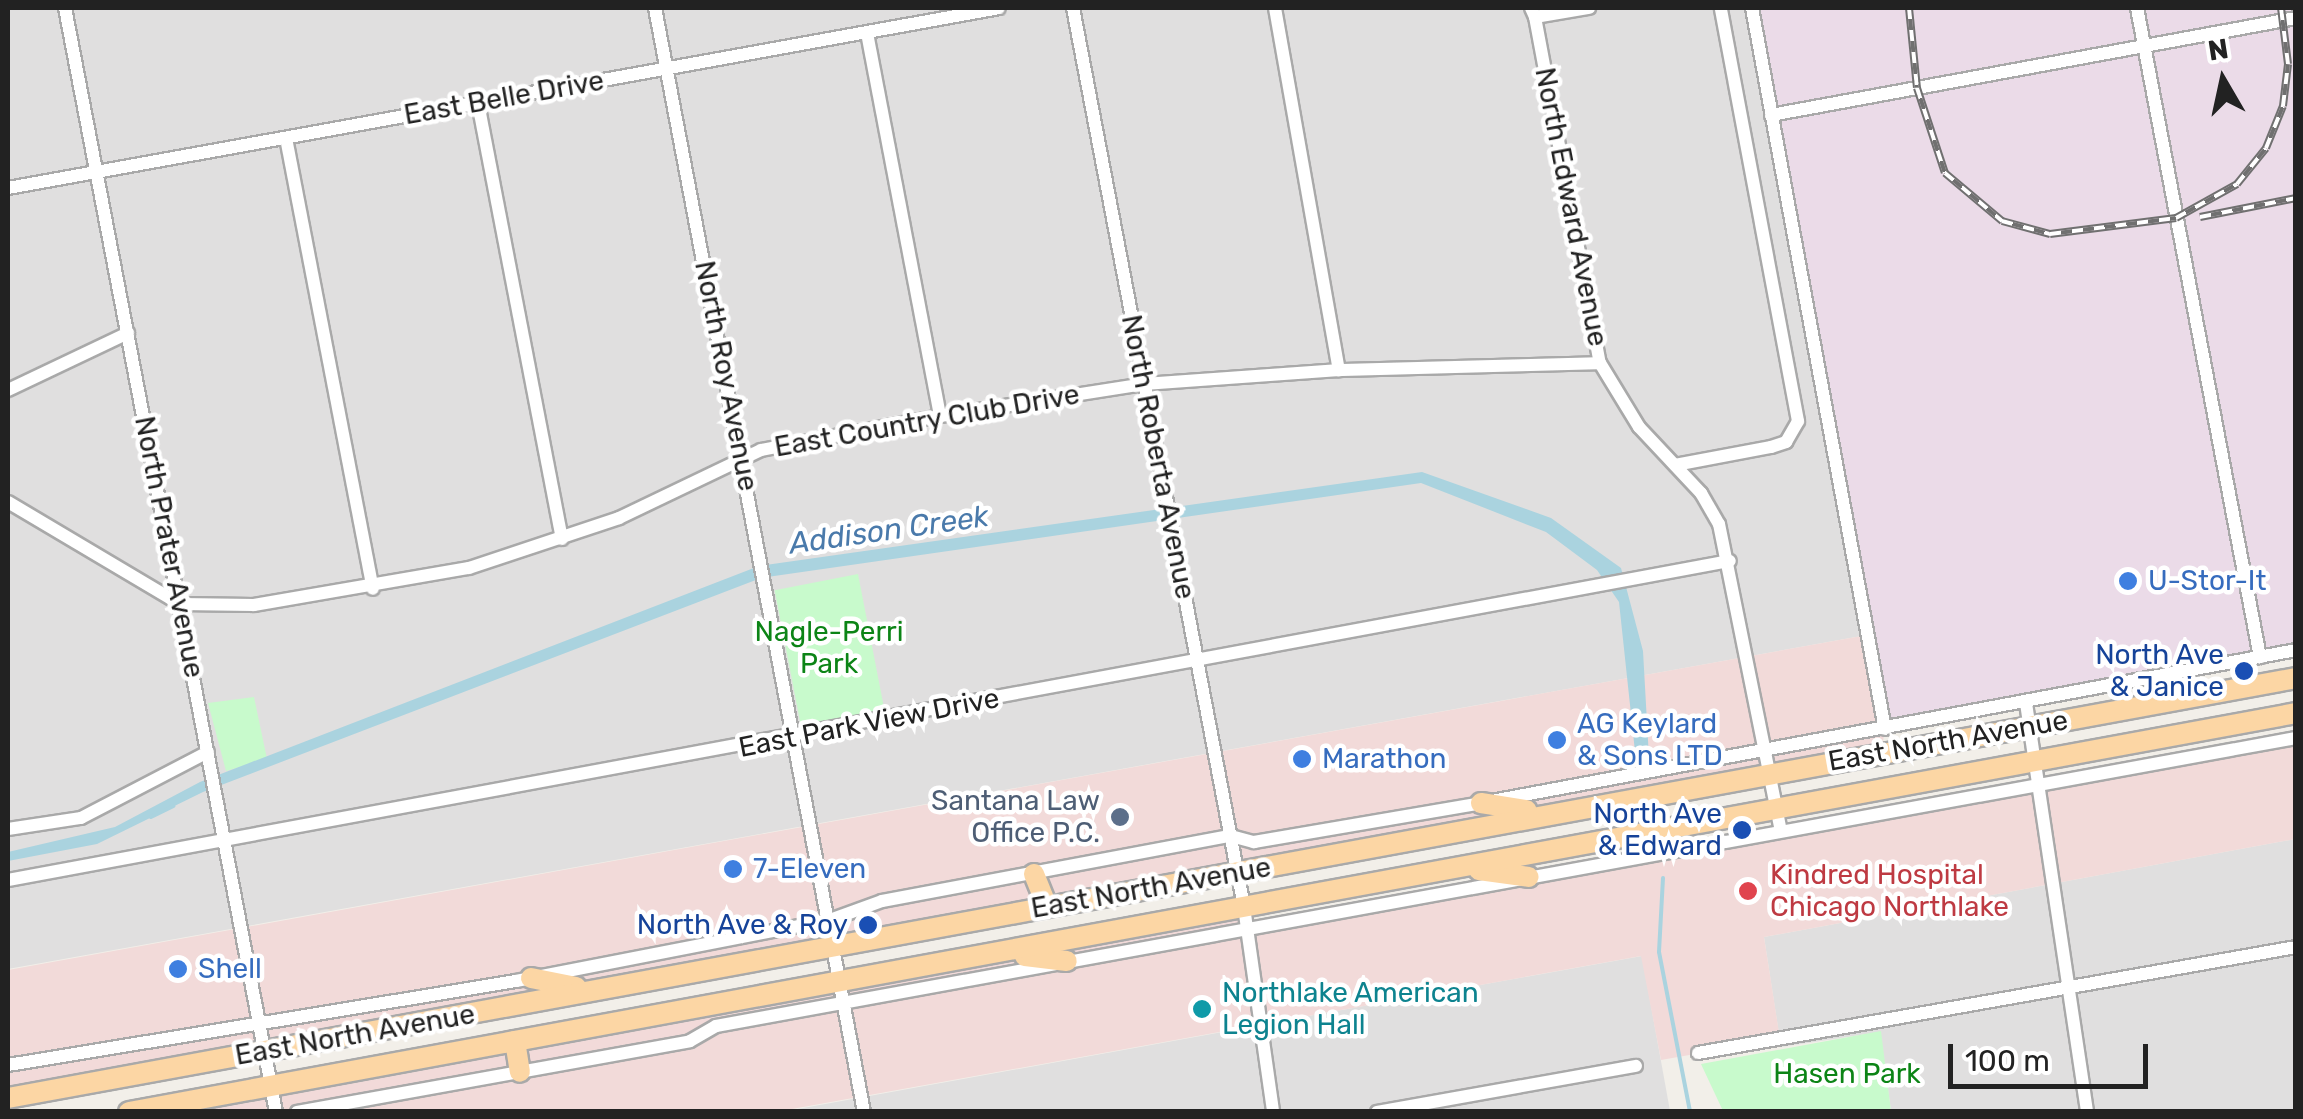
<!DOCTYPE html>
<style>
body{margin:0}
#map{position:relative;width:2303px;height:1119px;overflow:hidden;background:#f2efe9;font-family:Rubik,sans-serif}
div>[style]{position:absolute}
.residential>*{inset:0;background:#e0dfdf}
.commercial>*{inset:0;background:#f2dad9}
.industrial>*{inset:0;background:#ebdbe8}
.park>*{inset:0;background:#c8facc;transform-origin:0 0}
.water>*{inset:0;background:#aad3df}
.stream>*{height:4px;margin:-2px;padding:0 2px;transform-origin:2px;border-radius:2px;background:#aad3df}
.roads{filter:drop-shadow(2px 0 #a9a9a9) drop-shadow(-2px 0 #a9a9a9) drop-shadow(0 2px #a9a9a9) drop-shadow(0 -2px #a9a9a9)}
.street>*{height:12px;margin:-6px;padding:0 6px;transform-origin:6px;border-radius:6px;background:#fff}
.primary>*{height:20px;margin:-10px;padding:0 10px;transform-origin:10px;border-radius:10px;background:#fcd6a4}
.rail>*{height:8px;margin-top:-4px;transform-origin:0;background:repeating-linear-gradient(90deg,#fff 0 11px,#707070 0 22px);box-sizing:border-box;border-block:2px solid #707070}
.dots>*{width:28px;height:28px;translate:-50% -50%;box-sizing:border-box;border:5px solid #fff;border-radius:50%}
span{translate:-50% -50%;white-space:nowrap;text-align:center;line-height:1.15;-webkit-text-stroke:9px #fff;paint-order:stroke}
.street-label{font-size:28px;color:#222}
.shop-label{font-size:28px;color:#366cbe}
.left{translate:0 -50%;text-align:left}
.park-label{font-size:28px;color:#0c8416}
.transit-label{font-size:28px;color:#164399}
.right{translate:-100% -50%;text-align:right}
.service-label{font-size:28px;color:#4e5e75}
.health-label{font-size:28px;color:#be3a42}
.culture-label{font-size:28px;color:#0d838f}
.water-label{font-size:30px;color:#4a7aab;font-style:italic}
.frame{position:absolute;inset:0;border:10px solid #222;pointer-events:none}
.north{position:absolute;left:2173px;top:30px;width:100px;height:100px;-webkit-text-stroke:8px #fff;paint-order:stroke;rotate:351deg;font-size:28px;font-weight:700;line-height:40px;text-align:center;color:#222}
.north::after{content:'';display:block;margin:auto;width:35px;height:45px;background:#222;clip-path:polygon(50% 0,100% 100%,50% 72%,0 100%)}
.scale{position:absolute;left:1948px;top:1044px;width:200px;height:45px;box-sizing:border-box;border:5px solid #222;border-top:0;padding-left:12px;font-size:30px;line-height:35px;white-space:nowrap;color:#222;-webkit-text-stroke:8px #fff;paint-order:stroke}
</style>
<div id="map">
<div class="residential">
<i style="clip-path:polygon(8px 8px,1752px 8px,1867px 635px,8px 969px)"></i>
<i style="clip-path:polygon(2295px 839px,2295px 1111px,1891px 1111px,1880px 1032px,1781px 1047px,1764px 937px)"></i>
<i style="clip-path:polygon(1642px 956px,1670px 1111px,1276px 1111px,1264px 1024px)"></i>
<i style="clip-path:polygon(1261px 1025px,1273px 1112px,781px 1112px)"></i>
</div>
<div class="commercial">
<i style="clip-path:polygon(1867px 635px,1885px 729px,1881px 753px,8px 1098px,8px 970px)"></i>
<i style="clip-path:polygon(2295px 738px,2295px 839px,1764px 937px,1780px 1039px,1661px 1060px,1641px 956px,781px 1111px,129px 1112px,1244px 907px,1247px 928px)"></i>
</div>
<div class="industrial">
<i style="clip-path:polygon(1752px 8px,2295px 8px,2295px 650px,1885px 729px)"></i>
</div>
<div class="park">
<i style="left:858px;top:574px;width:138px;height:85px;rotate:79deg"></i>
<i style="clip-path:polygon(254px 697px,267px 759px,226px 771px,208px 703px)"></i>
<i style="clip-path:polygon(1881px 1031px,1891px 1111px,1723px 1111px,1701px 1064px)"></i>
</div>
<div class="water">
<i style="clip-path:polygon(1422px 472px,1551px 518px,1621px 568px,1643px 651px,1649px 758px,1636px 761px,1619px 602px,1597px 570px,1546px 532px,1421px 483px,761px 578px,203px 792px,97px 844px,8px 861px,8px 852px,115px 827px,200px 782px,759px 566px)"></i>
</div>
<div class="stream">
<i style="left:151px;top:817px;width:25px;rotate:-26deg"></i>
<i style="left:1663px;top:878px;width:74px;rotate:93.1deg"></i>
<i style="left:1659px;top:952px;width:163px;rotate:79deg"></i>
</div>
<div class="roads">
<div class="street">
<i style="left:65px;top:8px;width:1124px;rotate:79.18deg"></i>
<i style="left:655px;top:8px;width:1124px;rotate:79.28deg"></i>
<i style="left:1073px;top:8px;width:915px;rotate:79.23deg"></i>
<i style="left:1244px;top:907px;width:207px;rotate:81.9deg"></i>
<i style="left:1275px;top:8px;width:368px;rotate:80deg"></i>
<i style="left:1531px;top:8px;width:10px;rotate:66deg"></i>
<i style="left:1535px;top:17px;width:55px;rotate:-9.5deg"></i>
<i style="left:1752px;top:8px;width:733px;rotate:79.55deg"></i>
<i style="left:2137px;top:8px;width:661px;rotate:79.27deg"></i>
<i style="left:1535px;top:17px;width:352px;rotate:79.4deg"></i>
<i style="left:1600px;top:363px;width:75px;rotate:58.6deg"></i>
<i style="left:1639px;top:427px;width:91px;rotate:46.8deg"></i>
<i style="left:1701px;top:493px;width:36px;rotate:60deg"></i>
<i style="left:1719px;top:524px;width:313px;rotate:78.6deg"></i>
<i style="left:867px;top:33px;width:390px;rotate:79.2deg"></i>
<i style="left:478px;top:103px;width:444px;rotate:79.1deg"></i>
<i style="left:1771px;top:115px;width:534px;rotate:-10.47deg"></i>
<i style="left:286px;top:138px;width:459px;rotate:79.1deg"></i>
<i style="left:8px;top:188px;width:1007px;rotate:-10.29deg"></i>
<i style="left:8px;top:390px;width:133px;rotate:-25.4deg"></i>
<i style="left:1675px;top:465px;width:98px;rotate:-10.6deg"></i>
<i style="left:1771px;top:447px;width:16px;rotate:-18deg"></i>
<i style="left:1786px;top:442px;width:24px;rotate:-60deg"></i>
<i style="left:1798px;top:421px;width:420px;rotate:-100.6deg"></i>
<i style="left:8px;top:502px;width:200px;rotate:30.7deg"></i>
<i style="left:180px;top:604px;width:74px;rotate:0.8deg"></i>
<i style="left:254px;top:605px;width:218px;rotate:-9.8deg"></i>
<i style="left:469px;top:568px;width:158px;rotate:-18.4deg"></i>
<i style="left:619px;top:518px;width:157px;rotate:-25.6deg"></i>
<i style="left:761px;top:450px;width:182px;rotate:-10.8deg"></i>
<i style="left:940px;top:416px;width:206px;rotate:-8.9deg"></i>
<i style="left:1144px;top:384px;width:196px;rotate:-4.1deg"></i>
<i style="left:1339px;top:370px;width:261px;rotate:-1.5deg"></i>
<i style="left:2026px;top:703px;width:414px;rotate:81.5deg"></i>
<i style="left:8px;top:829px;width:74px;rotate:-8.6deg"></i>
<i style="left:81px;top:818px;width:143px;rotate:-27.5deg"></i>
<i style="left:8px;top:880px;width:1751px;rotate:-10.5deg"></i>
<i style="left:1698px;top:1053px;width:607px;rotate:-10.05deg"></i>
<i style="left:8px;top:1065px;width:515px;rotate:-9.39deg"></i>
<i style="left:516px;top:981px;width:320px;rotate:-11deg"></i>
<i style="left:830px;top:920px;width:55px;rotate:-20.1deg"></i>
<i style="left:882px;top:901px;width:355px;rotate:-10.6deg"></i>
<i style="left:1231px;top:836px;width:24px;rotate:15deg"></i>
<i style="left:1254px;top:842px;width:230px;rotate:-9.7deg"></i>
<i style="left:1481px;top:803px;width:829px;rotate:-10.63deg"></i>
<i style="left:297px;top:1112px;width:399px;rotate:-10.2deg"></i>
<i style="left:690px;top:1041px;width:30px;rotate:-30deg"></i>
<i style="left:716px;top:1026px;width:1606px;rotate:-10.33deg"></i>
<i style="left:1377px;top:1112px;width:263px;rotate:-10.1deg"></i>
</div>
<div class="primary">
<i style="left:1481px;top:803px;width:46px;rotate:8.8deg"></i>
<i style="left:1479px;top:870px;width:50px;rotate:8deg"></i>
<i style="left:1034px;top:874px;width:35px;rotate:68deg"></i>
<i style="left:1025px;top:956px;width:42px;rotate:6.8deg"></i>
<i style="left:531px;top:978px;width:46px;rotate:11.3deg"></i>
<i style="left:515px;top:1041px;width:31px;rotate:81deg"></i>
<i style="left:8px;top:1098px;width:2326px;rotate:-10.4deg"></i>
<i style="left:129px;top:1112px;width:2203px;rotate:-10.43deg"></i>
</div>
</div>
<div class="rail">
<i style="left:1909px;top:8px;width:80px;rotate:84.3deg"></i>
<i style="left:1917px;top:88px;width:89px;rotate:71.8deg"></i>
<i style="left:1945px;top:173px;width:75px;rotate:40.1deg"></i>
<i style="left:2002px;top:221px;width:50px;rotate:15.2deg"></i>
<i style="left:2050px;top:234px;width:127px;rotate:-7.2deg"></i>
<i style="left:2176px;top:218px;width:70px;rotate:-29.1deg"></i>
<i style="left:2237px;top:184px;width:46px;rotate:-51.1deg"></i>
<i style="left:2266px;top:148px;width:45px;rotate:-68deg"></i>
<i style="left:2283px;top:106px;width:42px;rotate:-83.2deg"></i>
<i style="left:2288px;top:64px;width:56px;rotate:-97.1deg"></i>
<i style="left:2200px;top:217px;width:98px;rotate:-11.2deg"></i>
</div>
<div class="dots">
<i style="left:2128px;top:581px;background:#3f7fe0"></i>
<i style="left:2244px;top:671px;background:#1a4fb4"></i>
<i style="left:1557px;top:740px;background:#3f7fe0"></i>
<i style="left:1302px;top:759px;background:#3f7fe0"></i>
<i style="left:1120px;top:817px;background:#5c6f8a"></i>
<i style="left:1742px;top:830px;background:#1a4fb4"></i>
<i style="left:733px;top:869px;background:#3f7fe0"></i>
<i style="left:1748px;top:891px;background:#e0444e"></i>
<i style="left:868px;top:925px;background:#1a4fb4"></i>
<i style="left:178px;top:969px;background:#3f7fe0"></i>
<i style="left:1202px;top:1009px;background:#0f9aa8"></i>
</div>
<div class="street-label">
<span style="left:504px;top:98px;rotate:-10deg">East Belle Drive</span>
<span style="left:1571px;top:207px;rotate:79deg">North Edward Avenue</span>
<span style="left:726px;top:376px;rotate:79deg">North Roy Avenue</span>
<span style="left:927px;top:421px;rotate:-10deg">East Country Club Drive</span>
<span style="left:1158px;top:457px;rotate:79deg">North Roberta Avenue</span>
<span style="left:169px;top:547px;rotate:79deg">North Prater Avenue</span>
<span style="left:869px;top:723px;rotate:-11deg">East Park View Drive</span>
<span style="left:1948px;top:741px;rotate:-10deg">East North Avenue</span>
<span style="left:1151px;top:888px;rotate:-10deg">East North Avenue</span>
<span style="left:355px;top:1035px;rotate:-10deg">East North Avenue</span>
</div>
<div class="shop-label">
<span class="left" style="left:2148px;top:581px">U-Stor-It</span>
<span class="left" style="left:1577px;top:740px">AG Keylard<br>&amp; Sons LTD</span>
<span class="left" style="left:1322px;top:759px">Marathon</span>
<span class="left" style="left:753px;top:869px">7-Eleven</span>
<span class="left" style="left:198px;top:969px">Shell</span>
</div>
<div class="park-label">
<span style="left:829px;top:648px">Nagle-Perri<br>Park</span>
<span style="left:1847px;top:1074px">Hasen Park</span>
</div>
<div class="transit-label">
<span class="right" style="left:2224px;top:671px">North Ave<br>&amp; Janice</span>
<span class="right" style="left:1722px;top:830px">North Ave<br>&amp; Edward</span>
<span class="right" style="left:848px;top:925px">North Ave &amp; Roy</span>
</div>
<div class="service-label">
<span class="right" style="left:1100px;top:817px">Santana Law<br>Office P.C.</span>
</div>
<div class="health-label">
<span class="left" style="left:1770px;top:891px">Kindred Hospital<br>Chicago Northlake</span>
</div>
<div class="culture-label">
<span class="left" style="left:1222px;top:1009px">Northlake American<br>Legion Hall</span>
</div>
<div class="water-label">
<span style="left:889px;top:530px;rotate:-8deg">Addison Creek</span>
</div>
<div class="frame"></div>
<div class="north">N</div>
<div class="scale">100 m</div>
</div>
